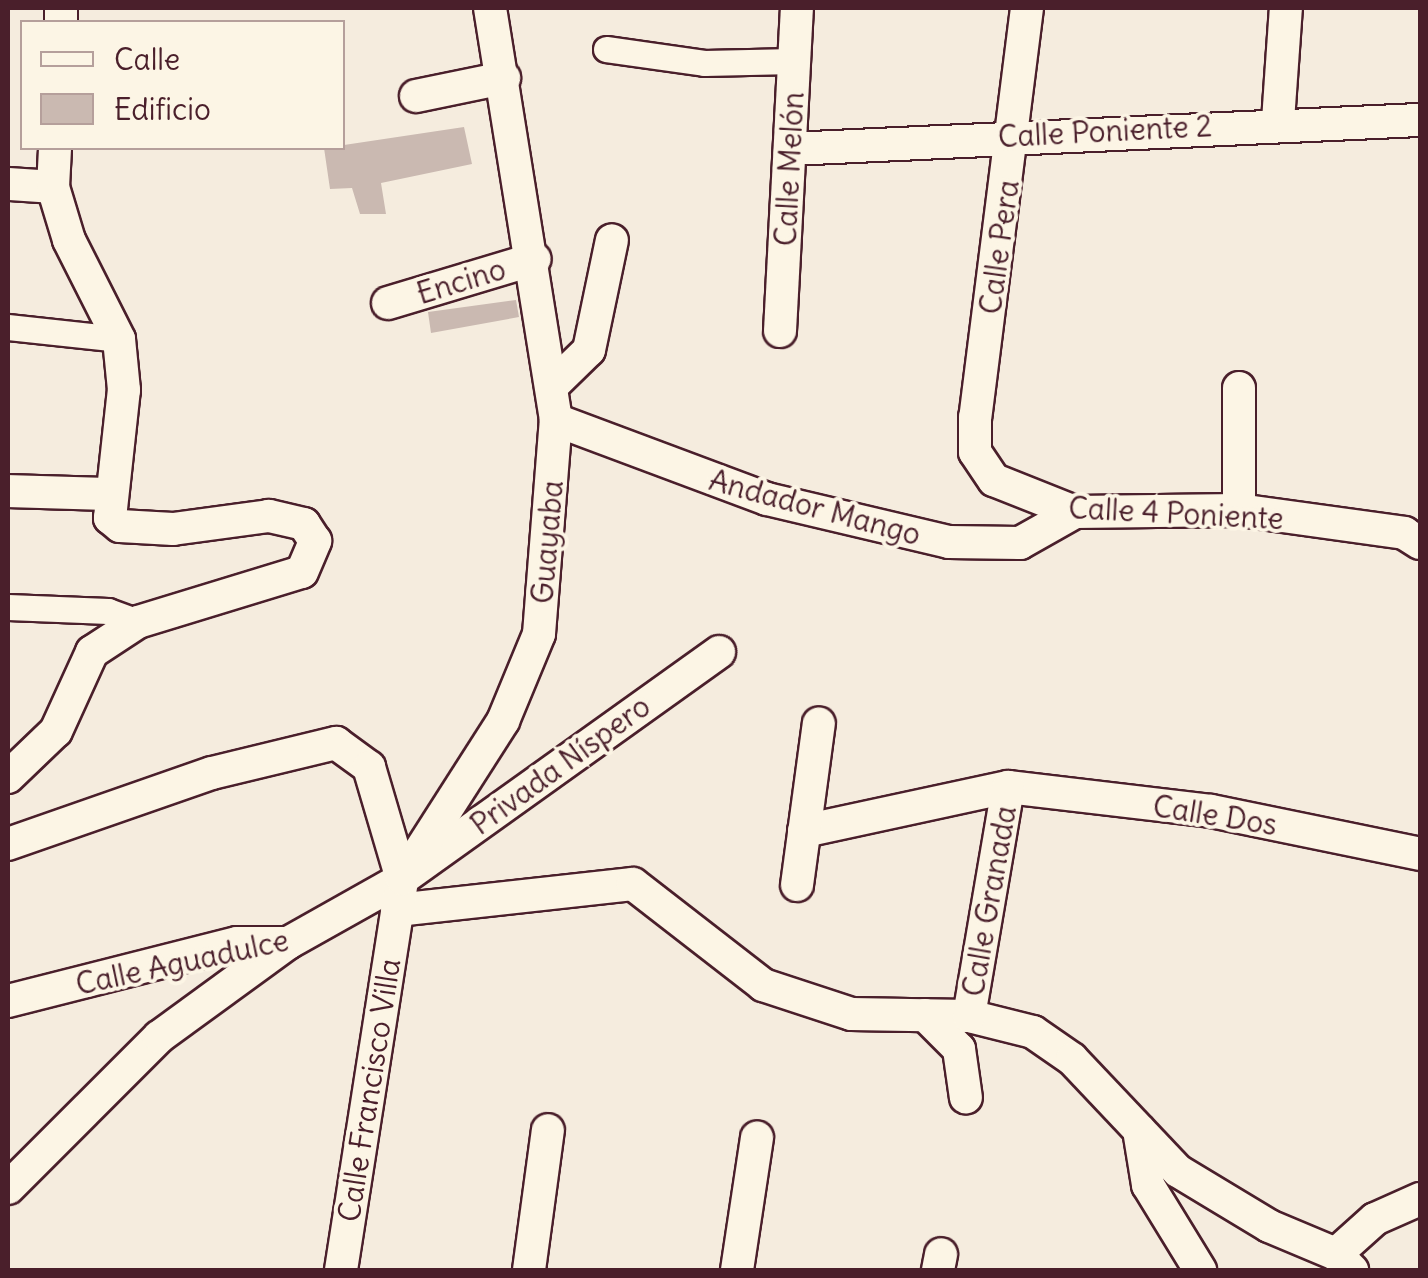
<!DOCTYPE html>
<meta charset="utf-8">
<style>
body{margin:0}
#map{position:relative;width:1428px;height:1278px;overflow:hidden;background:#f5ecde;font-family:Delius,sans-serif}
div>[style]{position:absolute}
.building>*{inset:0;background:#cab9b1}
.roads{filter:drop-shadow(2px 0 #4a1f2b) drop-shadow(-2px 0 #4a1f2b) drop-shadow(0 2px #4a1f2b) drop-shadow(0 -2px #4a1f2b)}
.pedestrian>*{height:25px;margin:-12.5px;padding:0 12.5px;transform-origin:12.5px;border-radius:12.5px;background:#fcf5e5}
.minor>*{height:32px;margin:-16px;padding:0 16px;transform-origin:16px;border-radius:16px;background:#fcf5e5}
span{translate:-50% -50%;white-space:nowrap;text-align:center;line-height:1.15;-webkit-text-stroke:8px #fcf5e5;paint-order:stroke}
.street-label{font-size:30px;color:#4a1f2b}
.frame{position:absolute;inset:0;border:10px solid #4a1f2b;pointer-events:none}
.legend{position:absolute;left:20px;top:20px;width:325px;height:130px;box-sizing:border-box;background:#fcf5e5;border:2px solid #b59f9b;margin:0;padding:12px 18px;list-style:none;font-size:30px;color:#4a1f2b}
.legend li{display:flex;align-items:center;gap:20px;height:50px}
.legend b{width:50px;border:2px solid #b59f9b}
</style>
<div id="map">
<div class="building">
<i style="clip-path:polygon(464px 127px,472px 164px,381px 183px,386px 214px,360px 214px,352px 188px,330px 189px,324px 148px)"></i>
<i style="clip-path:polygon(516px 300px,519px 317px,431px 333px,428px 312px)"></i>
</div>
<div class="roads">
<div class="pedestrian">
<i style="left:606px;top:49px;width:99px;rotate:8.1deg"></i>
<i style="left:704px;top:63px;width:90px;rotate:-1.3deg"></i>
<i style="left:8px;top:327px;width:112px;rotate:6.2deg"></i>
<i style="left:8px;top:607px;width:100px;rotate:2.3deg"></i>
<i style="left:108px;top:611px;width:32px;rotate:20deg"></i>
</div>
<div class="minor">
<i style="left:1027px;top:8px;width:412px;rotate:97.2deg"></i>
<i style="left:975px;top:417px;width:35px;rotate:90deg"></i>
<i style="left:975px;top:452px;width:34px;rotate:56deg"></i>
<i style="left:994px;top:480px;width:87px;rotate:21.6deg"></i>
<i style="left:1075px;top:512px;width:164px;rotate:-0.7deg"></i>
<i style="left:1239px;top:510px;width:167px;rotate:7.9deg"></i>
<i style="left:1404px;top:533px;width:19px;rotate:32deg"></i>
<i style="left:61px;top:22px;width:14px;rotate:-90deg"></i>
<i style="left:416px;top:96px;width:90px;rotate:-11.6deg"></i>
<i style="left:1278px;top:121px;width:113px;rotate:-86deg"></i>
<i style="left:790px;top:149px;width:631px;rotate:-2.64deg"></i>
<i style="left:8px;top:184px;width:45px;rotate:3.8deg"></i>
<i style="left:388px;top:303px;width:153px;rotate:-16.7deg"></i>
<i style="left:780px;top:331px;width:323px;rotate:-87deg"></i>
<i style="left:553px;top:385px;width:50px;rotate:-44.2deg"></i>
<i style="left:589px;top:350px;width:112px;rotate:-78.2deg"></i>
<i style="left:556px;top:420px;width:225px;rotate:20.5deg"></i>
<i style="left:767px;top:499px;width:187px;rotate:13.3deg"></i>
<i style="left:949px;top:542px;width:71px;rotate:0.8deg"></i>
<i style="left:1020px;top:543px;width:63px;rotate:-29.4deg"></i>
<i style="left:8px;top:491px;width:100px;rotate:1.7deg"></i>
<i style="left:1239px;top:510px;width:122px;rotate:-90deg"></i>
<i style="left:8px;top:777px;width:66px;rotate:-43.8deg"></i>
<i style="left:56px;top:731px;width:87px;rotate:-65.5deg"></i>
<i style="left:92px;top:652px;width:55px;rotate:-33.1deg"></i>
<i style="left:138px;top:622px;width:171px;rotate:-17deg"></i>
<i style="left:302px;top:572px;width:34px;rotate:-67deg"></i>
<i style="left:315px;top:541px;width:20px;rotate:-123deg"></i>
<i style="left:304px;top:524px;width:36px;rotate:-167deg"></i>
<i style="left:269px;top:516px;width:97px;rotate:172.3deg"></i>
<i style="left:173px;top:529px;width:53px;rotate:-176.8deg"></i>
<i style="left:120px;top:526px;width:13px;rotate:-141deg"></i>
<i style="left:110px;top:518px;width:129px;rotate:-83.8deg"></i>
<i style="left:124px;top:390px;width:51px;rotate:-95.6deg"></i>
<i style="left:119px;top:339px;width:111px;rotate:-116.8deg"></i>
<i style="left:69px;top:240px;width:55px;rotate:-106.8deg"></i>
<i style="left:53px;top:187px;width:39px;rotate:-87deg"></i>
<i style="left:804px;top:831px;width:209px;rotate:-12.2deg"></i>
<i style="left:1008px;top:787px;width:204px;rotate:6.7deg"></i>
<i style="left:1211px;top:811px;width:213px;rotate:11.6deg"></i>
<i style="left:8px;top:844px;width:216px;rotate:-19.2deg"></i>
<i style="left:212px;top:773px;width:128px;rotate:-13.6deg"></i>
<i style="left:336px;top:743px;width:41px;rotate:36deg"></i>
<i style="left:369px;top:767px;width:117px;rotate:73.6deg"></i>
<i style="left:797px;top:885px;width:163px;rotate:-82.3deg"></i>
<i style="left:397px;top:910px;width:237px;rotate:-6.3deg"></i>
<i style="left:633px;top:884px;width:165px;rotate:37.8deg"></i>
<i style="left:763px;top:985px;width:93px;rotate:18.2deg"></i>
<i style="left:851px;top:1014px;width:118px;rotate:1deg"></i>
<i style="left:969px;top:1016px;width:66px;rotate:14deg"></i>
<i style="left:1033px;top:1032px;width:47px;rotate:34.7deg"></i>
<i style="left:1072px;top:1059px;width:154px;rotate:46.6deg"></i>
<i style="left:1178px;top:1171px;width:106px;rotate:31.1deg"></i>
<i style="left:1269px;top:1226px;width:73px;rotate:22.7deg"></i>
<i style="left:1336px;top:1254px;width:23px;rotate:45deg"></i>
<i style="left:8px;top:1001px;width:236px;rotate:-14.2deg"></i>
<i style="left:237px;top:943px;width:51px"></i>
<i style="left:925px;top:1015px;width:48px;rotate:45deg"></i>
<i style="left:959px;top:1049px;width:49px;rotate:81.9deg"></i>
<i style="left:969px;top:1016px;width:232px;rotate:-80.3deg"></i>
<i style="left:1139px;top:1130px;width:56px;rotate:80.7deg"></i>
<i style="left:1148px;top:1185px;width:100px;rotate:58.5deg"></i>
<i style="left:8px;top:1188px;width:214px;rotate:-45deg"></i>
<i style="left:159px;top:1037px;width:160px;rotate:-36.1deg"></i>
<i style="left:288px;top:943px;width:131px;rotate:-29.3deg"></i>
<i style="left:402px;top:879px;width:390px;rotate:-35.6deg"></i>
<i style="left:1336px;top:1254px;width:52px;rotate:-41.9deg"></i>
<i style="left:1375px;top:1219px;width:49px;rotate:-24deg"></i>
<i style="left:341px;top:1270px;width:396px;rotate:-81.1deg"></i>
<i style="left:402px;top:879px;width:188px;rotate:-57.4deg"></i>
<i style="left:503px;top:721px;width:94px;rotate:-67.5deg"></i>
<i style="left:539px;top:634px;width:215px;rotate:-85.5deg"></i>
<i style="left:556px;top:420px;width:417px;rotate:-99.1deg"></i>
<i style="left:529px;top:1270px;width:141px;rotate:-82.3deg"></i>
<i style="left:737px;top:1270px;width:134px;rotate:-81.4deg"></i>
<i style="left:938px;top:1270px;width:16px;rotate:-79deg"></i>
</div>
</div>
<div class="street-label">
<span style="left:1105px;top:131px;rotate:-3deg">Calle Poniente 2</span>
<span style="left:789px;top:169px;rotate:-87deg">Calle Melón</span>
<span style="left:999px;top:247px;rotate:-82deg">Calle Pera</span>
<span style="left:461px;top:281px;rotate:-17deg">Encino</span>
<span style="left:815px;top:507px;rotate:15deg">Andador Mango</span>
<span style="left:1176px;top:513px;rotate:3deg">Calle 4 Poniente</span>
<span style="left:547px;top:542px;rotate:-85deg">Guayaba</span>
<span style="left:560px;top:765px;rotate:-36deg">Privada Níspero</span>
<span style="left:1215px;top:815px;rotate:9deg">Calle Dos</span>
<span style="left:989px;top:901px;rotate:-80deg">Calle Granada</span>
<span style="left:182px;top:962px;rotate:-12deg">Calle Aguadulce</span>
<span style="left:369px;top:1090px;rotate:-81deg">Calle Francisco Villa</span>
</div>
<div class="frame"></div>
<ul class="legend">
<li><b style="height:12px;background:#fcf5e5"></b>Calle</li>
<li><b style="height:28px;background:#cab9b1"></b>Edificio</li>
</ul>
</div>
